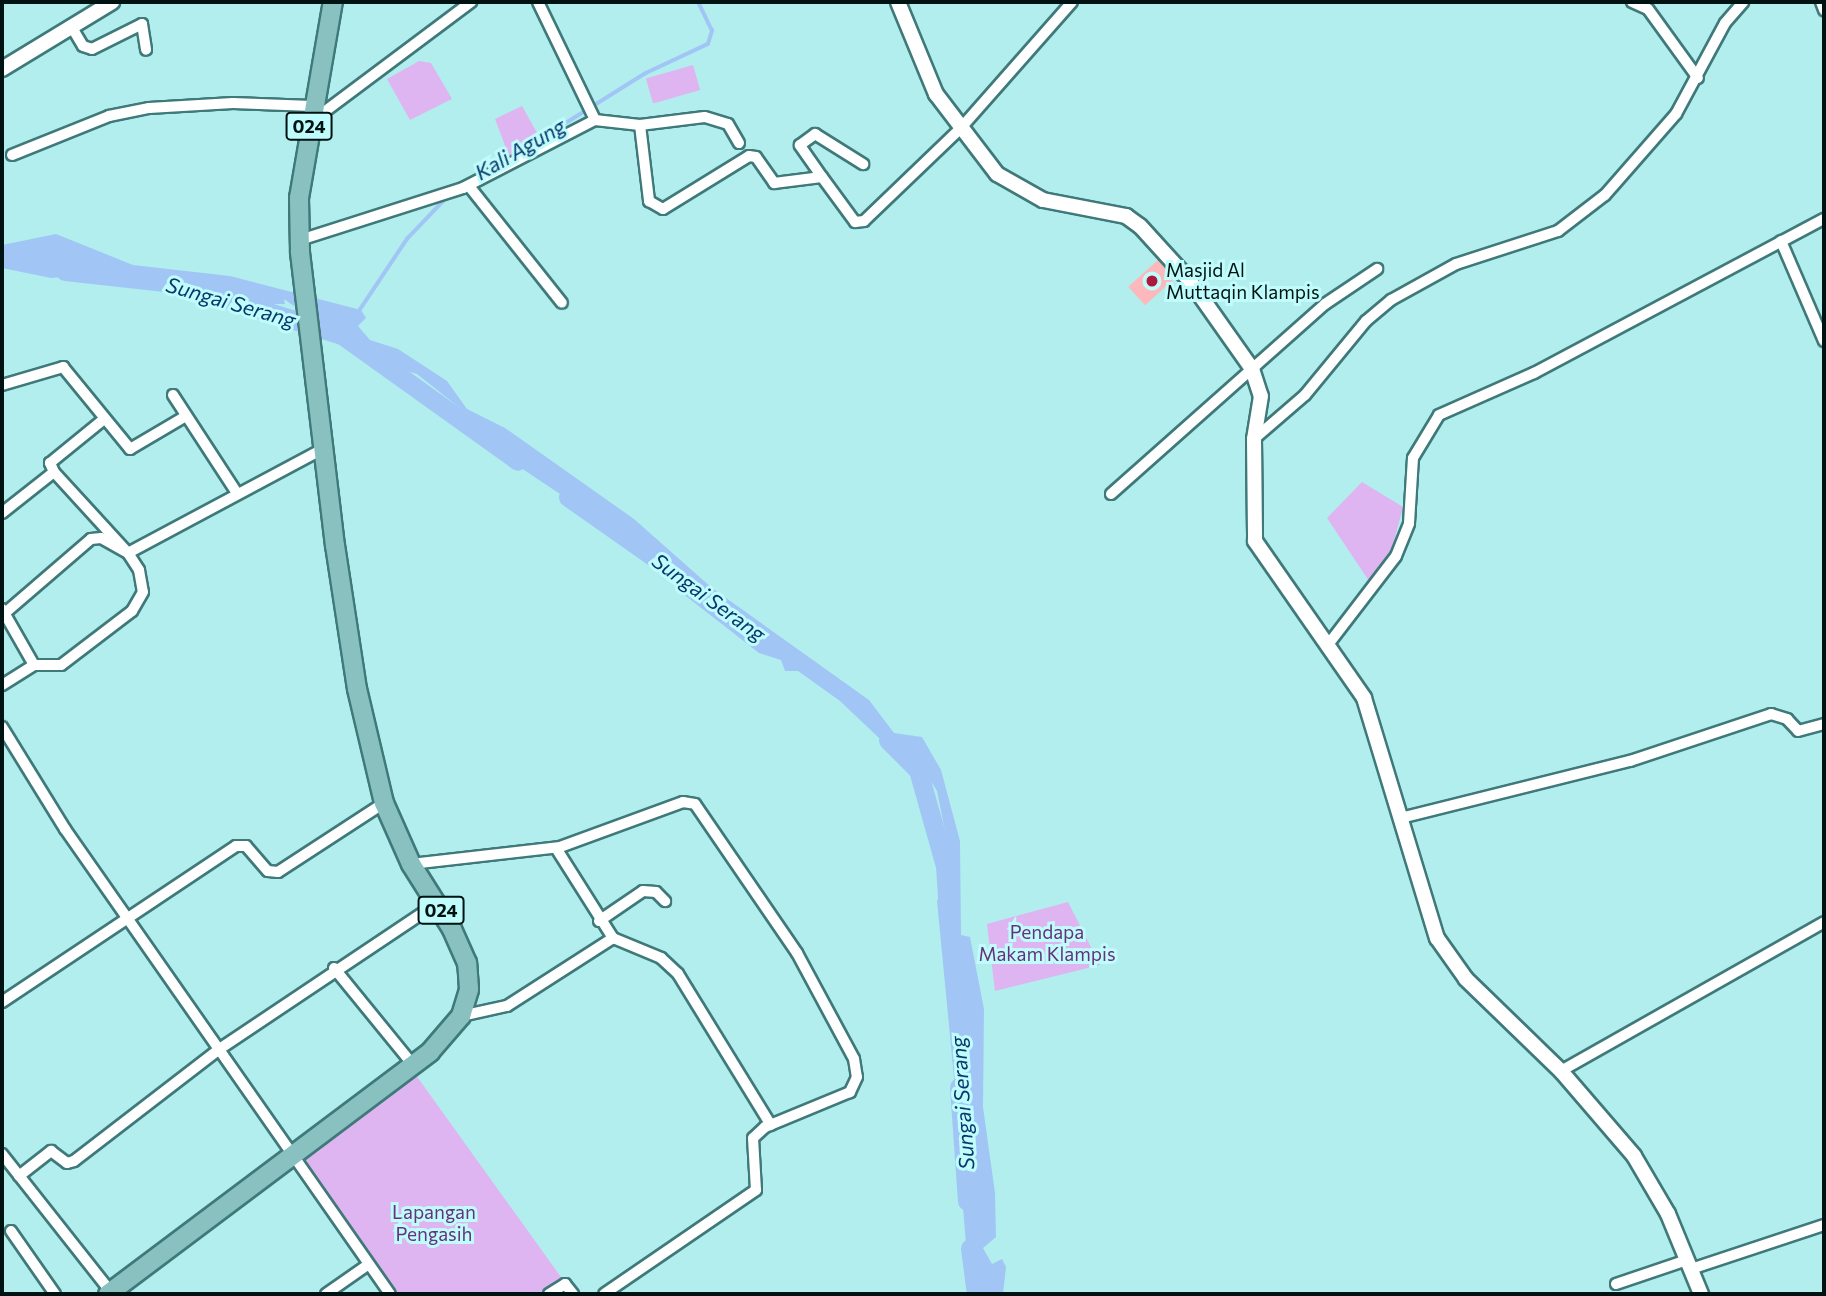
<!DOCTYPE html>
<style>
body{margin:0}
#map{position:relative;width:1826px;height:1296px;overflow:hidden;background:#b2eeed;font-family:Commissioner,sans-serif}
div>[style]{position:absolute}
.green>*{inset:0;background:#deb4f1;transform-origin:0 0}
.water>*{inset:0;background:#a1c6f6}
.stream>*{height:3.5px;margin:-1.75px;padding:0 1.75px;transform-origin:1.75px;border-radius:1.75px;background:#a1c6f6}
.river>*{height:19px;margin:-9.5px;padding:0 9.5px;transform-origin:9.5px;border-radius:9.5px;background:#a1c6f6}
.building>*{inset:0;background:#fdb8bc;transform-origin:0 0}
.roads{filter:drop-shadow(2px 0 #3f7979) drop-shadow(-2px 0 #3f7979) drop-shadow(0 2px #3f7979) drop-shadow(0 -2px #3f7979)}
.minor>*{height:10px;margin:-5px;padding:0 5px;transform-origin:5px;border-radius:5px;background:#fff}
.tertiary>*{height:14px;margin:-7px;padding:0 7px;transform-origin:7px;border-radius:7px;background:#fff}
.primary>*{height:18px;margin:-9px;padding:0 9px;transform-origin:9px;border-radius:9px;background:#89c1c1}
.dots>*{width:19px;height:19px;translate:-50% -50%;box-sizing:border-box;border:4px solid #bffcfb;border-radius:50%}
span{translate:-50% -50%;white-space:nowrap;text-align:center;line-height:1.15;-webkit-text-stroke:6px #bffcfb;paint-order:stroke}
.shield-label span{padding:2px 5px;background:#bffcfb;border:2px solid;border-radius:5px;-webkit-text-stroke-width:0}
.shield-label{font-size:18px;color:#001313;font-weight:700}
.poi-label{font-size:19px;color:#001313}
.left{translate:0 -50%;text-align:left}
.park-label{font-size:19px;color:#67327c}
.water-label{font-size:21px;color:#09386d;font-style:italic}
.frame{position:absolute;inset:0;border:4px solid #001313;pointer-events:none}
</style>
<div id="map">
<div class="green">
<i style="clip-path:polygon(419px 61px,431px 63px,452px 99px,410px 120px,387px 79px)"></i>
<i style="left:693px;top:65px;width:26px;height:49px;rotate:74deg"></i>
<i style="clip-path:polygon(522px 106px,545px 147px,512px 164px,495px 119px)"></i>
<i style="clip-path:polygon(1362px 482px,1403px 507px,1390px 556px,1369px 581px,1327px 518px)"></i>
<i style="clip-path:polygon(1068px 902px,1100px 965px,995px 991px,987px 924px)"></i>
<i style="clip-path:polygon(413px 1071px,563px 1280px,542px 1294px,396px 1294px,298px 1152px)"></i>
</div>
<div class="water">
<i style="clip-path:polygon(56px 234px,133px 265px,230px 276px,361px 310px,366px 318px,358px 326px,370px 340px,398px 349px,447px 381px,467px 409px,505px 428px,634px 519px,712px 588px,869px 700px,894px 733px,922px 737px,941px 770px,960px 841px,961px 935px,970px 937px,984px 1009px,983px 1107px,995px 1193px,996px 1237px,983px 1248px,992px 1264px,1002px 1259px,1006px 1267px,1003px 1294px,987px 1294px,968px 1269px,961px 1183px,970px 1162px,956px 1098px,937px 901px,952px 866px,937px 791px,922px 766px,898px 756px,840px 701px,798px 671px,785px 671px,781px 660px,759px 653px,682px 593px,669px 573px,654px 568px,633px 540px,601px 515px,584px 510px,512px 462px,475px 420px,417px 374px,393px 367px,370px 347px,338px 337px,284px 299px,285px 304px,260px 304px,122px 272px,51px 278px,2px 268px,2px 245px)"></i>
</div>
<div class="stream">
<i style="left:505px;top:161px;width:166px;rotate:-32deg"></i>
<i style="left:646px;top:73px;width:68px;rotate:-25.1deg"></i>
<i style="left:708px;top:44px;width:14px;rotate:-73deg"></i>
<i style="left:712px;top:31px;width:32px;rotate:-116deg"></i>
<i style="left:458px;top:185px;width:24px;rotate:-28deg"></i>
<i style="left:359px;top:311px;width:87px;rotate:-56.3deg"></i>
<i style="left:407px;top:239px;width:57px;rotate:-46.4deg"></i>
</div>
<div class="river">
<i style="left:65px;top:271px;width:116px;rotate:6.4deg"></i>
<i style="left:180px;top:284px;width:170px;rotate:17.5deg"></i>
<i style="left:342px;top:335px;width:216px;rotate:35.6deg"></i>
<i style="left:568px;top:497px;width:110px;rotate:35deg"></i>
<i style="left:888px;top:740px;width:42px;rotate:45deg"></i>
<i style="left:918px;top:770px;width:100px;rotate:74.3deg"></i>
<i style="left:945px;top:866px;width:45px;rotate:86.2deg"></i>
<i style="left:959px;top:1087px;width:114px;rotate:86deg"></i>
<i style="left:970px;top:1248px;width:46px;rotate:82.6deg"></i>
</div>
<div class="building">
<i style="left:1158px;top:260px;width:25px;height:40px;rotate:48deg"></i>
</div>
<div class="roads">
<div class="minor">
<i style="left:538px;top:2px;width:131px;rotate:64.2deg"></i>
<i style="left:1632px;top:2px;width:17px;rotate:24deg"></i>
<i style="left:1648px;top:9px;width:85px;rotate:54.1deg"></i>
<i style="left:1821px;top:2px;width:9px;rotate:69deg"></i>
<i style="left:71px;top:26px;width:23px;rotate:59deg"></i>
<i style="left:83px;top:46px;width:9px;rotate:18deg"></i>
<i style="left:92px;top:49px;width:56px;rotate:-26.6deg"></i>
<i style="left:142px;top:24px;width:26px;rotate:81deg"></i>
<i style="left:312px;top:121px;width:199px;rotate:-36.8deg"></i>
<i style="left:640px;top:125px;width:77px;rotate:83.2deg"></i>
<i style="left:649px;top:201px;width:16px;rotate:30deg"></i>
<i style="left:663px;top:209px;width:101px;rotate:-31.6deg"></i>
<i style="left:749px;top:156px;width:7px;rotate:8deg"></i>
<i style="left:756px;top:157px;width:32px;rotate:55deg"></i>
<i style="left:774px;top:183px;width:48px;rotate:-7.1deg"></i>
<i style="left:822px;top:177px;width:39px;rotate:-125deg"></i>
<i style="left:800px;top:145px;width:19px;rotate:-36deg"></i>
<i style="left:815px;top:134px;width:57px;rotate:32deg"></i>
<i style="left:12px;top:155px;width:105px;rotate:-21.9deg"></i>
<i style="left:109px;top:116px;width:41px;rotate:-11.3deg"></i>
<i style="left:149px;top:108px;width:84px;rotate:-3.4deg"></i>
<i style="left:233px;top:103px;width:79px;rotate:2.2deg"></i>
<i style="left:822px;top:177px;width:56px;rotate:53.7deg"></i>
<i style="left:855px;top:222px;width:9px;rotate:-6deg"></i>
<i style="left:864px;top:221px;width:133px;rotate:-43.8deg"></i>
<i style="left:960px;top:129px;width:169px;rotate:-48.6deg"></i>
<i style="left:469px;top:186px;width:149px;rotate:51.5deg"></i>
<i style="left:300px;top:240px;width:171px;rotate:-17.7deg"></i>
<i style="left:463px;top:188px;width:148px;rotate:-27.3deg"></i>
<i style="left:595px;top:120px;width:45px;rotate:6.3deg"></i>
<i style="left:640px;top:125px;width:65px;rotate:-7deg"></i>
<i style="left:705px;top:117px;width:24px;rotate:17deg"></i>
<i style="left:728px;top:124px;width:22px;rotate:60deg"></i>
<i style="left:1781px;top:241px;width:109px;rotate:66.7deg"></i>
<i style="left:2px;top:385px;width:64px;rotate:-16.4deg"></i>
<i style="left:63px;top:367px;width:106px;rotate:50.7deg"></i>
<i style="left:130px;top:449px;width:65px;rotate:-30.5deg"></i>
<i style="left:173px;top:395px;width:117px;rotate:56.9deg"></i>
<i style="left:1254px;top:439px;width:67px;rotate:-40.8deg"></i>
<i style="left:1305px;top:395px;width:96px;rotate:-50.5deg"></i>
<i style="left:1366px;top:321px;width:33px;rotate:-40deg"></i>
<i style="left:1391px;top:300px;width:74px;rotate:-29deg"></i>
<i style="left:1456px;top:264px;width:107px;rotate:-17.9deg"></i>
<i style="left:1558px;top:231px;width:59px;rotate:-37.5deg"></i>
<i style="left:1605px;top:195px;width:108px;rotate:-48.8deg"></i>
<i style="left:1676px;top:114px;width:103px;rotate:-61.7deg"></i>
<i style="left:1725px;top:23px;width:28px;rotate:-49deg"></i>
<i style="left:54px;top:472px;width:10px;rotate:-114deg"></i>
<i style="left:50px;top:463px;width:70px;rotate:-39.2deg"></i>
<i style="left:1111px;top:494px;width:286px;rotate:-41.6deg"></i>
<i style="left:1325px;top:304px;width:63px;rotate:-33.9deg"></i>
<i style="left:2px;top:513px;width:66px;rotate:-38.3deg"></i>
<i style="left:54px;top:472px;width:110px;rotate:47.6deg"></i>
<i style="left:128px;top:553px;width:221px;rotate:-28.1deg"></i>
<i style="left:2px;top:609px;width:64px;rotate:60.3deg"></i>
<i style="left:34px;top:665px;width:38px;rotate:148deg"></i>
<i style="left:5px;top:613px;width:113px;rotate:-40.7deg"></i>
<i style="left:91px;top:539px;width:10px;rotate:-6deg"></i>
<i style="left:101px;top:538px;width:31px;rotate:29deg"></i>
<i style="left:128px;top:553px;width:20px;rotate:57deg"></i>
<i style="left:139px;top:570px;width:22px;rotate:80deg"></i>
<i style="left:143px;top:592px;width:22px;rotate:120deg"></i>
<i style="left:132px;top:611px;width:89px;rotate:142.7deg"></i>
<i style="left:61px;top:665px;width:27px;rotate:180deg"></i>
<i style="left:1327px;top:646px;width:113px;rotate:-52.5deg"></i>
<i style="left:1396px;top:556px;width:35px;rotate:-68deg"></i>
<i style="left:1409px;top:523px;width:65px;rotate:-86.5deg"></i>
<i style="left:1413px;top:458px;width:50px;rotate:-58.8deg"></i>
<i style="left:1439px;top:415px;width:104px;rotate:-23.9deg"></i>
<i style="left:1534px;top:373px;width:328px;rotate:-28deg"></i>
<i style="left:2px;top:727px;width:120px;rotate:58.3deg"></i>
<i style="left:65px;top:829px;width:567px;rotate:55.05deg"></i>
<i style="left:1401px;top:818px;width:236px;rotate:-14deg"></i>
<i style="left:1630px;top:761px;width:149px;rotate:-18.4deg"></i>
<i style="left:1771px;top:714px;width:17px;rotate:17deg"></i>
<i style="left:1787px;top:719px;width:16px;rotate:47deg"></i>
<i style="left:1798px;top:731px;width:27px;rotate:-15deg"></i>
<i style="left:556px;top:848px;width:107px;rotate:57.7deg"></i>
<i style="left:613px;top:938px;width:52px;rotate:22.6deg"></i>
<i style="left:661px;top:958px;width:23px;rotate:43deg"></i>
<i style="left:678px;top:974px;width:177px;rotate:58.4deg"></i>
<i style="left:411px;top:864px;width:150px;rotate:-6.5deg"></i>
<i style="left:560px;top:847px;width:131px;rotate:-20.1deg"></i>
<i style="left:683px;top:802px;width:12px;rotate:9deg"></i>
<i style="left:695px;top:804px;width:181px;rotate:55.6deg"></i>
<i style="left:797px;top:953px;width:120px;rotate:61.7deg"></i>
<i style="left:854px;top:1059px;width:18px;rotate:81deg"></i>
<i style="left:857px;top:1077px;width:17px;rotate:115deg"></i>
<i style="left:850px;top:1092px;width:92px;rotate:157.6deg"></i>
<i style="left:765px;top:1127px;width:16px;rotate:137deg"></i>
<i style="left:753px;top:1138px;width:52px;rotate:86.7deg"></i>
<i style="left:756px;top:1190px;width:184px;rotate:145.6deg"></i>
<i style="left:599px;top:921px;width:53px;rotate:-34.3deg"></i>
<i style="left:643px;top:891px;width:13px;rotate:4deg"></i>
<i style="left:656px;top:892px;width:13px;rotate:45deg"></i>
<i style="left:334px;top:968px;width:125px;rotate:50.8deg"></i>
<i style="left:2px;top:1002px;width:281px;rotate:-33.7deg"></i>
<i style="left:236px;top:846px;width:10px"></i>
<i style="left:246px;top:846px;width:33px;rotate:49deg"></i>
<i style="left:268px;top:871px;width:10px;rotate:6deg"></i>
<i style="left:278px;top:872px;width:126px;rotate:-33.1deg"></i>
<i style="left:461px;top:1016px;width:47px;rotate:-12.3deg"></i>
<i style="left:507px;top:1006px;width:126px;rotate:-32.7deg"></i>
<i style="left:1561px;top:1071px;width:302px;rotate:-29.5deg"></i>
<i style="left:2px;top:1154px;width:176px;rotate:51.7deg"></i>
<i style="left:19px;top:1176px;width:41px;rotate:-38deg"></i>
<i style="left:51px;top:1151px;width:20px;rotate:37deg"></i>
<i style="left:67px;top:1163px;width:7px;rotate:-16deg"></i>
<i style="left:74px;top:1161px;width:182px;rotate:-37.6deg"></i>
<i style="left:218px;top:1050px;width:262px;rotate:-33.8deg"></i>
<i style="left:11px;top:1231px;width:77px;rotate:55.1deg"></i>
<i style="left:1691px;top:1269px;width:140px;rotate:-18.3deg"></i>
<i style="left:1616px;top:1284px;width:75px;rotate:-18.7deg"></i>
<i style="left:326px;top:1294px;width:52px;rotate:-34.9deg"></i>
<i style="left:549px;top:1294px;width:19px;rotate:-32deg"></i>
<i style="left:565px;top:1284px;width:13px;rotate:51deg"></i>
</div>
<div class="tertiary">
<i style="left:898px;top:2px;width:100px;rotate:67.6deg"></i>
<i style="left:936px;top:94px;width:101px;rotate:52.7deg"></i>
<i style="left:997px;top:174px;width:53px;rotate:29.5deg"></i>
<i style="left:1043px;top:200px;width:85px;rotate:10.9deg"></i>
<i style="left:1126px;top:216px;width:17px;rotate:36deg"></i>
<i style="left:1140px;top:226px;width:74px;rotate:47.7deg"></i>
<i style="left:1190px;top:281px;width:108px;rotate:54.8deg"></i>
<i style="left:1252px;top:369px;width:28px;rotate:72deg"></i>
<i style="left:1261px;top:396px;width:44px;rotate:99.2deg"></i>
<i style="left:1254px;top:439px;width:102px;rotate:89.4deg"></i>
<i style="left:1255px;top:541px;width:191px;rotate:55.2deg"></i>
<i style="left:1364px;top:698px;width:251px;rotate:73.1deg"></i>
<i style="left:1437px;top:938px;width:50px;rotate:54.7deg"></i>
<i style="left:1466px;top:979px;width:132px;rotate:44.1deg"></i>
<i style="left:1561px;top:1071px;width:112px;rotate:49.3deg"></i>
<i style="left:1634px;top:1156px;width:67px;rotate:59.6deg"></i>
<i style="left:1668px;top:1214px;width:87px;rotate:67.6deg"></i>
<i style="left:2px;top:69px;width:129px;rotate:-31.3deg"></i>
</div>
<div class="primary">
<i style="left:108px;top:1294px;width:403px;rotate:-36.9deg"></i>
<i style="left:430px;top:1052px;width:48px;rotate:-49.3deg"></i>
<i style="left:461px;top:1016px;width:28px;rotate:-73deg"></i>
<i style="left:469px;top:989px;width:26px;rotate:-94deg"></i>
<i style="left:467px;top:963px;width:37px;rotate:-114deg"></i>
<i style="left:452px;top:929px;width:77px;rotate:-122.2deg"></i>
<i style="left:411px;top:864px;width:67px;rotate:-113.9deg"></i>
<i style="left:384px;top:803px;width:117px;rotate:-103.3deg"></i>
<i style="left:357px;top:689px;width:145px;rotate:-98.7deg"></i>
<i style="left:335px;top:546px;width:297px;rotate:-96.8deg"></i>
<i style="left:300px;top:251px;width:53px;rotate:-91.1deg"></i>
<i style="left:299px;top:198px;width:199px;rotate:-80.2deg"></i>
</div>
</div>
<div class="dots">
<i style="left:1152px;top:281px;background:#ac173c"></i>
</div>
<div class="shield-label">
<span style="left:309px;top:126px">024</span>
<span style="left:441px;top:910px">024</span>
</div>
<div class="poi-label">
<span class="left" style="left:1166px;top:281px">Masjid Al<br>Muttaqin Klampis</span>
</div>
<div class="park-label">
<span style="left:1047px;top:943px">Pendapa<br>Makam Klampis</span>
<span style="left:434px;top:1223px">Lapangan<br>Pengasih</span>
</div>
<div class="water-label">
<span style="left:520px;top:149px;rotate:-30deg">Kali Agung</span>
<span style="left:231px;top:302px;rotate:16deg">Sungai Serang</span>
<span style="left:709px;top:597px;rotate:36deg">Sungai Serang</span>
<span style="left:962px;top:1103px;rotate:-94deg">Sungai Serang</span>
</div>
<div class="frame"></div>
</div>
